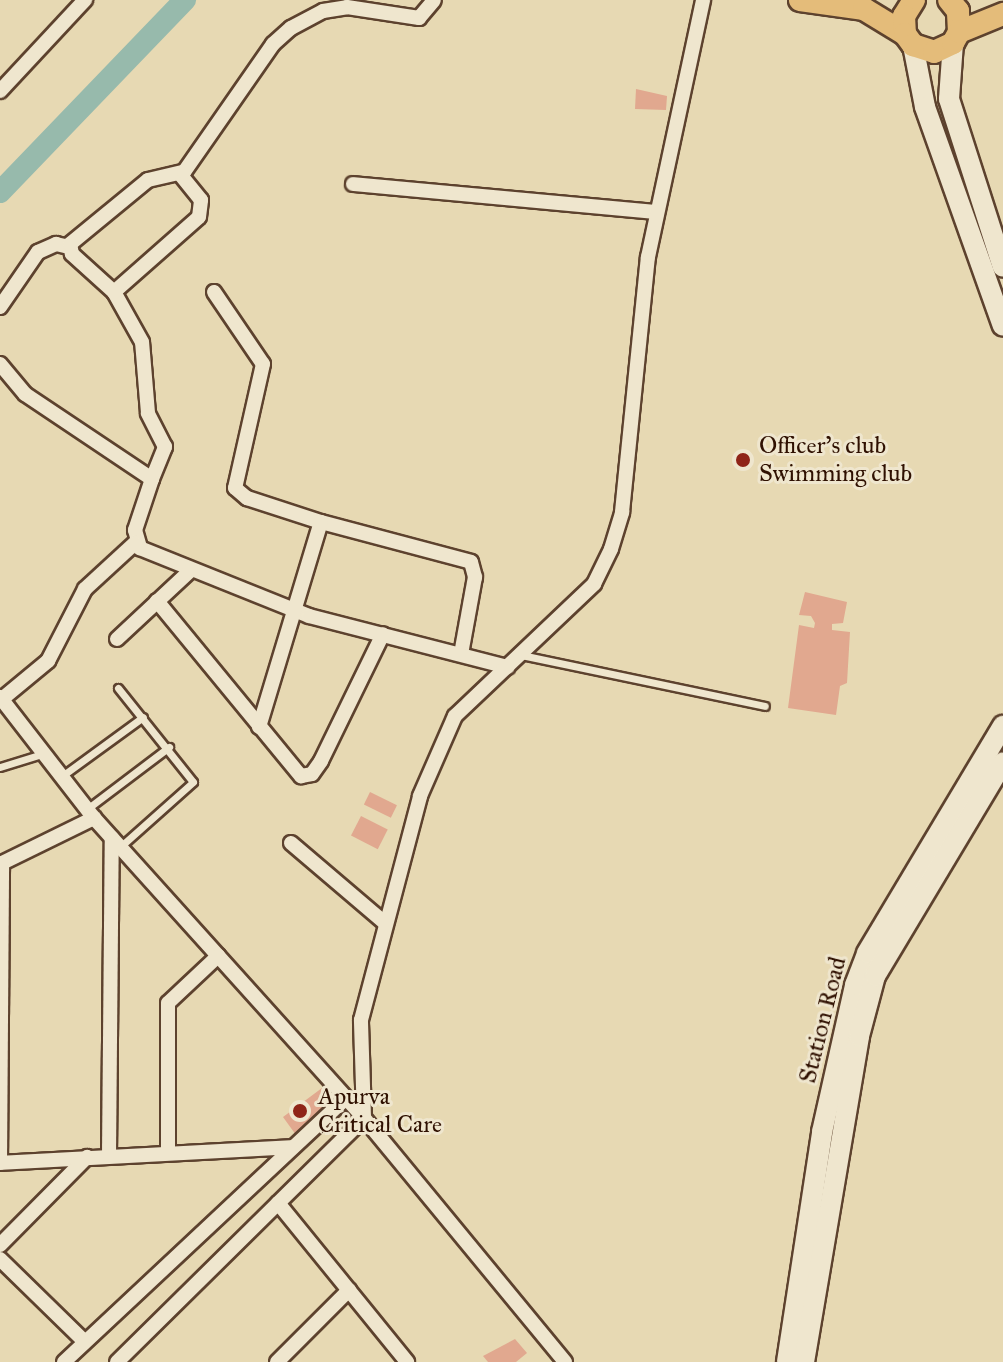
<!DOCTYPE html>
<style>
body{margin:0}
#map{position:relative;width:1003px;height:1362px;overflow:hidden;background:#e7d9b3;font-family:"IM FELL Great Primer",serif}
div>[style]{position:absolute}
.river>*{height:22px;margin:-11px;padding:0 11px;transform-origin:11px;border-radius:11px;background:#97baac}
.building>*{inset:0;background:#e1a88f;transform-origin:0 0}
.roads{filter:drop-shadow(2px 0 #5d422e) drop-shadow(-2px 0 #5d422e) drop-shadow(0 2px #5d422e) drop-shadow(0 -2px #5d422e)}
.lane>*{height:7px;margin:-3.5px;padding:0 3.5px;transform-origin:3.5px;border-radius:3.5px;background:#efe6ce}
.street>*{height:14px;margin:-7px;padding:0 7px;transform-origin:7px;border-radius:7px;background:#efe6ce}
.secondary>*{height:20px;margin:-10px;padding:0 10px;transform-origin:10px;border-radius:10px;background:#efe6ce}
.primary>*{height:22px;margin:-11px;padding:0 11px;transform-origin:11px;border-radius:11px;background:#e4bc7a}
.dots>*{width:22px;height:22px;translate:-50% -50%;box-sizing:border-box;border:4px solid #efe6ce;border-radius:50%}
span{translate:-50% -50%;white-space:nowrap;text-align:center;line-height:1.15;-webkit-text-stroke:6px #efe6ce;paint-order:stroke}
.poi-label{font-size:24px;color:#2f1001}
.left{translate:0 -50%;text-align:left}
.street-label{font-size:24px;color:#2f1001}
</style>
<div id="map">
<div class="river">
<i style="left:0;top:192px;width:267px;rotate:-46.1deg"></i>
</div>
<div class="building">
<i style="clip-path:polygon(636px 89px,667px 96px,666px 110px,635px 109px)"></i>
<i style="clip-path:polygon(805px 592px,847px 602px,843px 623px,832px 624px,832px 630px,850px 632px,847px 683px,840px 686px,836px 715px,788px 708px,799px 625px,814px 628px,815px 623px,811px 616px,799px 615px)"></i>
<i style="left:370px;top:792px;width:30px;height:14px;rotate:26deg"></i>
<i style="left:361px;top:816px;width:30px;height:22px;rotate:27deg"></i>
<i style="clip-path:polygon(322px 1088px,326px 1093px,330px 1089px,340px 1103px,296px 1135px,283px 1117px)"></i>
<i style="clip-path:polygon(515px 1339px,527px 1353px,516px 1362px,488px 1362px,483px 1356px)"></i>
</div>
<div class="roads">
<div class="lane">
<i style="left:521px;top:655px;width:249px;rotate:11.8deg"></i>
<i style="left:118px;top:688px;width:120px;rotate:51.4deg"></i>
<i style="left:193px;top:782px;width:98px;rotate:138.3deg"></i>
<i style="left:0;top:767px;width:44px;rotate:-17.2deg"></i>
<i style="left:62px;top:776px;width:100px;rotate:-36.1deg"></i>
<i style="left:87px;top:809px;width:103px;rotate:-37.1deg"></i>
</div>
<div class="street">
<i style="left:0;top:91px;width:125px;rotate:-47deg"></i>
<i style="left:353px;top:184px;width:305px;rotate:5.3deg"></i>
<i style="left:114px;top:292px;width:113px;rotate:-41.4deg"></i>
<i style="left:199px;top:217px;width:17px;rotate:-83deg"></i>
<i style="left:201px;top:200px;width:33px;rotate:-129deg"></i>
<i style="left:214px;top:292px;width:87px;rotate:55.8deg"></i>
<i style="left:263px;top:364px;width:127px;rotate:102.7deg"></i>
<i style="left:235px;top:488px;width:16px;rotate:40deg"></i>
<i style="left:247px;top:498px;width:78px;rotate:18deg"></i>
<i style="left:321px;top:522px;width:155px;rotate:14.9deg"></i>
<i style="left:471px;top:562px;width:16px;rotate:75deg"></i>
<i style="left:475px;top:577px;width:78px;rotate:100.3deg"></i>
<i style="left:0;top:307px;width:67px;rotate:-55.4deg"></i>
<i style="left:38px;top:252px;width:20px;rotate:-24deg"></i>
<i style="left:56px;top:244px;width:13px;rotate:13deg"></i>
<i style="left:0;top:364px;width:39px;rotate:50deg"></i>
<i style="left:25px;top:394px;width:153px;rotate:33.8deg"></i>
<i style="left:152px;top:479px;width:54px;rotate:108.4deg"></i>
<i style="left:135px;top:530px;width:19px;rotate:74deg"></i>
<i style="left:140px;top:548px;width:182px;rotate:21.9deg"></i>
<i style="left:309px;top:616px;width:205px;rotate:14.4deg"></i>
<i style="left:152px;top:479px;width:35px;rotate:-68deg"></i>
<i style="left:165px;top:447px;width:38px;rotate:-117deg"></i>
<i style="left:148px;top:413px;width:71px;rotate:-94.8deg"></i>
<i style="left:142px;top:342px;width:57px;rotate:-119.2deg"></i>
<i style="left:114px;top:292px;width:57px;rotate:-137.9deg"></i>
<i style="left:72px;top:254px;width:10px;rotate:-101deg"></i>
<i style="left:70px;top:244px;width:101px;rotate:-39.4deg"></i>
<i style="left:148px;top:180px;width:37px;rotate:-13deg"></i>
<i style="left:184px;top:172px;width:156px;rotate:-55.2deg"></i>
<i style="left:273px;top:44px;width:24px;rotate:-42deg"></i>
<i style="left:291px;top:28px;width:36px;rotate:-28deg"></i>
<i style="left:323px;top:11px;width:24px;rotate:-9deg"></i>
<i style="left:347px;top:7px;width:73px;rotate:8.7deg"></i>
<i style="left:419px;top:18px;width:23px;rotate:-50deg"></i>
<i style="left:157px;top:601px;width:227px;rotate:50.6deg"></i>
<i style="left:301px;top:776px;width:11px;rotate:-10deg"></i>
<i style="left:312px;top:774px;width:16px;rotate:-55deg"></i>
<i style="left:321px;top:761px;width:141px;rotate:-64deg"></i>
<i style="left:117px;top:639px;width:101px;rotate:-43deg"></i>
<i style="left:0;top:697px;width:153px;rotate:52.2deg"></i>
<i style="left:94px;top:818px;width:404px;rotate:48deg"></i>
<i style="left:364px;top:1118px;width:316px;rotate:50.5deg"></i>
<i style="left:2px;top:699px;width:60px;rotate:-39.6deg"></i>
<i style="left:48px;top:661px;width:81px;rotate:-62.8deg"></i>
<i style="left:85px;top:589px;width:68px;rotate:-42.6deg"></i>
<i style="left:259px;top:727px;width:214px;rotate:-73.2deg"></i>
<i style="left:291px;top:843px;width:123px;rotate:40.4deg"></i>
<i style="left:0;top:864px;width:105px;rotate:-26.1deg"></i>
<i style="left:168px;top:1151px;width:148px;rotate:-90deg"></i>
<i style="left:168px;top:1003px;width:69px;rotate:-43.2deg"></i>
<i style="left:109px;top:1155px;width:317px;rotate:-89.5deg"></i>
<i style="left:0;top:1163px;width:300px;rotate:-89.6deg"></i>
<i style="left:0;top:1163px;width:293px;rotate:-3.1deg"></i>
<i style="left:278px;top:1203px;width:205px;rotate:50.9deg"></i>
<i style="left:0;top:1245px;width:124px;rotate:-45.3deg"></i>
<i style="left:0;top:1259px;width:117px;rotate:44.3deg"></i>
<i style="left:64px;top:1362px;width:385px;rotate:-43.1deg"></i>
<i style="left:117px;top:1362px;width:347px;rotate:-44.6deg"></i>
<i style="left:364px;top:1118px;width:98px;rotate:-91.8deg"></i>
<i style="left:361px;top:1020px;width:232px;rotate:-75.2deg"></i>
<i style="left:420px;top:796px;width:87px;rotate:-66.4deg"></i>
<i style="left:455px;top:716px;width:192px;rotate:-43.5deg"></i>
<i style="left:594px;top:584px;width:39px;rotate:-64deg"></i>
<i style="left:611px;top:549px;width:39px;rotate:-73deg"></i>
<i style="left:622px;top:512px;width:256px;rotate:-84.2deg"></i>
<i style="left:648px;top:257px;width:263px;rotate:-77.9deg"></i>
<i style="left:277px;top:1362px;width:102px;rotate:-45deg"></i>
</div>
<div class="secondary">
<i style="left:953px;top:43px;width:56px;rotate:94.1deg"></i>
<i style="left:949px;top:99px;width:176px;rotate:72.2deg"></i>
<i style="left:913px;top:45px;width:63px;rotate:79deg"></i>
<i style="left:925px;top:107px;width:232px;rotate:70.4deg"></i>
<i style="left:787px;top:1362px;width:233px;rotate:-81.3deg"></i>
<i style="left:822px;top:1132px;width:151px;rotate:-77.3deg"></i>
<i style="left:855px;top:985px;width:34px;rotate:-69deg"></i>
<i style="left:867px;top:953px;width:265px;rotate:-59.1deg"></i>
<i style="left:804px;top:1362px;width:331px;rotate:-80.4deg"></i>
<i style="left:859px;top:1036px;width:62px;rotate:-75.1deg"></i>
<i style="left:875px;top:976px;width:249px;rotate:-59.1deg"></i>
</div>
<div class="primary">
<i style="left:800px;top:0;width:65px;rotate:8deg"></i>
<i style="left:864px;top:9px;width:48px;rotate:31.4deg"></i>
<i style="left:914px;top:0;width:19px;rotate:122deg"></i>
<i style="left:904px;top:16px;width:18px;rotate:87deg"></i>
<i style="left:905px;top:34px;width:14px;rotate:54deg"></i>
<i style="left:913px;top:45px;width:22px;rotate:18deg"></i>
<i style="left:934px;top:52px;width:21px;rotate:-25deg"></i>
<i style="left:953px;top:43px;width:13px;rotate:-61deg"></i>
<i style="left:959px;top:32px;width:21px;rotate:-93deg"></i>
<i style="left:958px;top:11px;width:14px;rotate:-129deg"></i>
<i style="left:959px;top:32px;width:48px;rotate:-22.2deg"></i>
</div>
</div>
<div class="dots">
<i style="left:743px;top:460px;background:#8f2418"></i>
<i style="left:300px;top:1111px;background:#8f2418"></i>
</div>
<div class="poi-label">
<span class="left" style="left:759px;top:460px">Officer's club<br>Swimming club</span>
<span class="left" style="left:318px;top:1111px">Apurva<br>Critical Care</span>
</div>
<div class="street-label">
<span style="left:823px;top:1020px;rotate:-76deg">Station Road</span>
</div>
</div>
